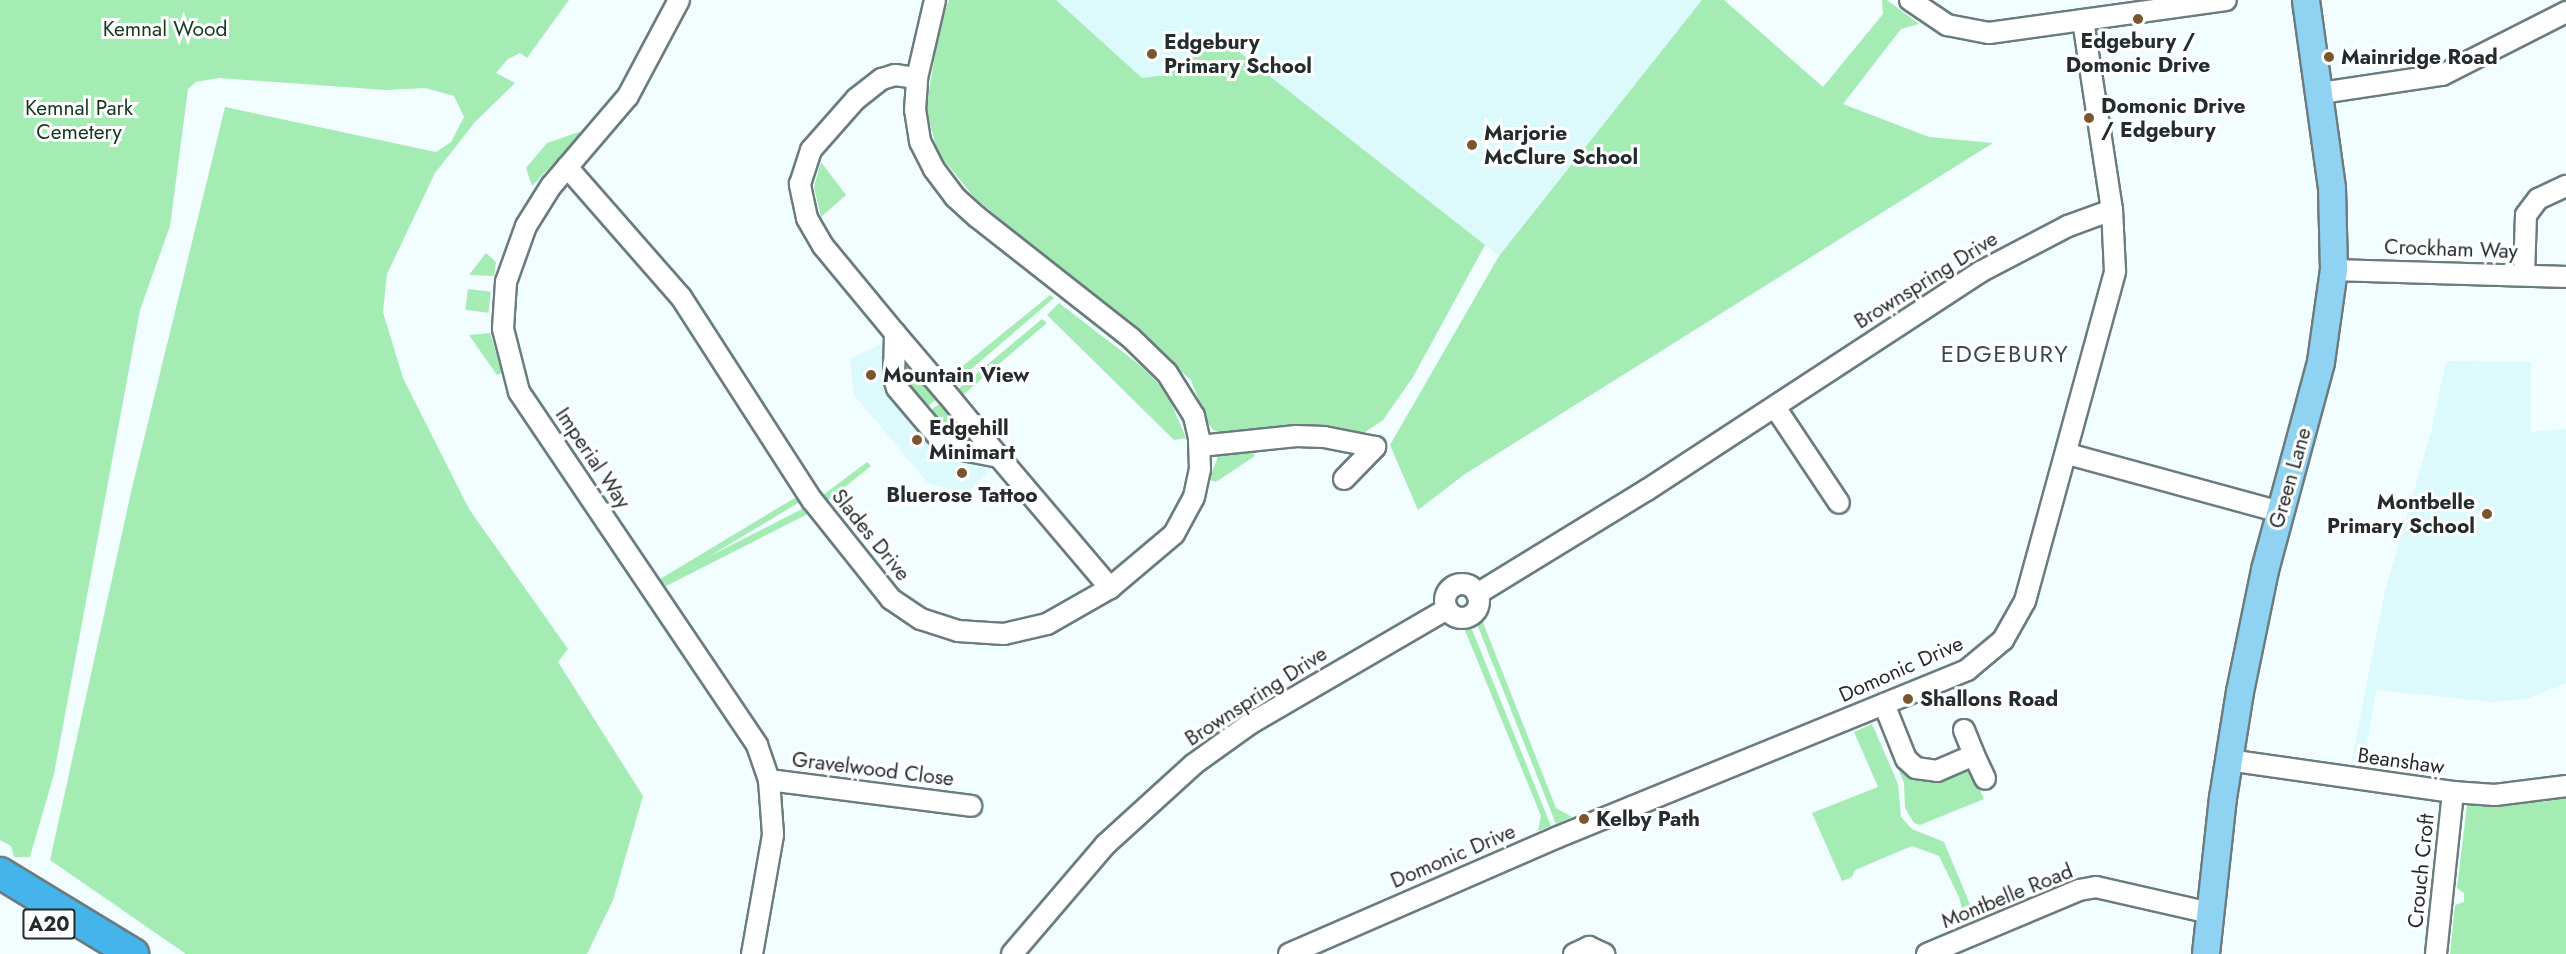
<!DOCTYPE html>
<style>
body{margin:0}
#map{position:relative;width:2566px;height:954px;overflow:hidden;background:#f2fdff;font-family:Jost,sans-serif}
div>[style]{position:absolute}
.built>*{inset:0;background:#dcf9fc}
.green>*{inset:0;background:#a5ebb4;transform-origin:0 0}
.roads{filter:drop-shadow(2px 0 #6b7c7e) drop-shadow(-2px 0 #6b7c7e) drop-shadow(0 2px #6b7c7e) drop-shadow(0 -2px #6b7c7e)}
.minor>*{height:20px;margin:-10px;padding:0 10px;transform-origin:10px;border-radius:10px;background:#fff}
.minor>.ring{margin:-10px;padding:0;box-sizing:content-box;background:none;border:20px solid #fff;border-radius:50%}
.major>*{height:26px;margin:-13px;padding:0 13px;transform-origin:13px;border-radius:13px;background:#8fd2f2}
.highway>*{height:30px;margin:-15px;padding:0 15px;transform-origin:15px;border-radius:15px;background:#44b4ea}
.dots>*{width:16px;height:16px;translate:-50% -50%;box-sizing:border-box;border:3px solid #fff;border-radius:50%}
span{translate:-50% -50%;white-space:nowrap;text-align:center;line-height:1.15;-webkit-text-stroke:6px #fff;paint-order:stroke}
.shield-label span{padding:2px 4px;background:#fff;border:2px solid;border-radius:4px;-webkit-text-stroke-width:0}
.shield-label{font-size:20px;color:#252c2d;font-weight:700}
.park-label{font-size:21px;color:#12381e}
.poi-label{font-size:21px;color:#252c2d;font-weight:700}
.left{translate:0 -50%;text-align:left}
.right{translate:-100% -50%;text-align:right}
.street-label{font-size:21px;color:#252c2d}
.quarter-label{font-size:24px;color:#3a4a4c;letter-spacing:1.5px}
</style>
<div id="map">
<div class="built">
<i style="clip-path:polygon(1056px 0,1702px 0,1499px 256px,1215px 33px,1165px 75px,1142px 78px)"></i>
<i style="clip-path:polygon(888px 341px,890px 384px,995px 465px,966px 494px,928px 483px,854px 395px,850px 359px)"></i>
<i style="clip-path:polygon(2446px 361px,2531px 362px,2531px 432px,2566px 429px,2566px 683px,2526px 699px,2492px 702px,2376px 690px,2364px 761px,2352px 759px,2384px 595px,2431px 432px)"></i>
</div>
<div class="green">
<i style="clip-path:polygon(0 0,569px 0,527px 58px,520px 53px,508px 59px,496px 73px,515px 83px,475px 122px,435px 173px,387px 274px,383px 312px,403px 378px,469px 509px,568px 649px,558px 662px,643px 796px,613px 900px,587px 954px,186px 954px,50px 860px,132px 488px,225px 107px,436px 152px,451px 142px,464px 117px,454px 96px,425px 88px,385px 90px,219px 78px,196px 82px,188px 89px,170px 226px,140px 310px,54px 774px,30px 857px,14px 857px,11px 846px,0 840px)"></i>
<i style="clip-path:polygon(949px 0,1056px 0,1142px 78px,1165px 75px,1215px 33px,1485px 245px,1413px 377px,1383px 420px,1355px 439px,1226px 436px,1213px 430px,1206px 420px,1191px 380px,973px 196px,938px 153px,926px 110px,939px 29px)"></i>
<i style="clip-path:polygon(1702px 0,1724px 0,1823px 87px,1883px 14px,1882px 0,1887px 0,1919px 24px,1901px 29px,1843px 104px,1929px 137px,1993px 143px,1465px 474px,1418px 510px,1390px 445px,1499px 256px)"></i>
<i style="clip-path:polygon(579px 132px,581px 135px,532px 186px,526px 168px,547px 143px)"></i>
<i style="clip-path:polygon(821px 162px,846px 195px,821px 217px,814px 187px)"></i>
<i style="clip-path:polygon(486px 253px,496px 262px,494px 276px,469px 275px)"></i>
<i style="left:468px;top:289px;width:23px;height:21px;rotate:7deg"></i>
<i style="clip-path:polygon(1050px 295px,1054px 298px,954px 384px,948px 378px)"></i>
<i style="clip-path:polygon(1059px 303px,1141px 366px,1166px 391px,1186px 438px,1174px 440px,1047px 315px)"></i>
<i style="clip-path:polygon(1042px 319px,1047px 323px,963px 395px,958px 389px)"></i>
<i style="clip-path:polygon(490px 333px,502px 373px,497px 375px,469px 335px)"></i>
<i style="clip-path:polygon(909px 366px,937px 399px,923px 410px,903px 387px,902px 368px)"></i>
<i style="clip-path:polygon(940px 403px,969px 438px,966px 442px,958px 444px,926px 414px)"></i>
<i style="clip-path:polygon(1247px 445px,1255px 456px,1216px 482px,1209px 480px,1219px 454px,1228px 447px)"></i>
<i style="clip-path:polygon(867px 462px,871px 466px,827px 501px,823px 495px)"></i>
<i style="left:798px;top:496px;width:6px;height:161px;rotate:59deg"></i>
<i style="left:806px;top:507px;width:7px;height:161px;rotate:63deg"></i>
<i style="clip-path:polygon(1482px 620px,1556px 808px,1572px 817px,1556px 824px,1477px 624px)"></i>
<i style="clip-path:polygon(1471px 627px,1551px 826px,1538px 831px,1541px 816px,1464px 628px)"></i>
<i style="clip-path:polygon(1884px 719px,1916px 776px,1935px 779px,1970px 768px,1984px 799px,1920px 825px,1914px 823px,1905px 808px,1904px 783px,1878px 721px)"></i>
<i style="clip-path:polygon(1872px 724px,1898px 784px,1901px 817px,1912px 829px,1944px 842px,1976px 919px,1966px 923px,1959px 897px,1939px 856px,1912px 846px,1855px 870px,1852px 877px,1842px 881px,1812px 813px,1878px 787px,1854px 732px)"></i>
<i style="clip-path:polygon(2566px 797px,2566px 954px,2450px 954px,2455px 905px,2464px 902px,2464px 893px,2457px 888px,2467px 805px,2543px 802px)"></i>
</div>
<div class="roads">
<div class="minor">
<i style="left:679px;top:0;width:109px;rotate:118deg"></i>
<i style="left:628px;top:96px;width:118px;rotate:130.5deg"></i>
<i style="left:551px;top:186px;width:47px;rotate:122deg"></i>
<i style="left:526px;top:226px;width:59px;rotate:109.7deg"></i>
<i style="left:506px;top:282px;width:47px;rotate:93.7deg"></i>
<i style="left:503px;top:329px;width:65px;rotate:75.7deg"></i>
<i style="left:519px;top:392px;width:426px;rotate:56deg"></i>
<i style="left:757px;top:745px;width:37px;rotate:71deg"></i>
<i style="left:769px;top:780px;width:55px;rotate:85.8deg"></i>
<i style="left:773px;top:835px;width:121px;rotate:100deg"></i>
<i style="left:1910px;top:0;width:45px;rotate:34deg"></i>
<i style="left:1947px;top:25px;width:43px;rotate:10.8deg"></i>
<i style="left:1989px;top:33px;width:239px;rotate:-7.9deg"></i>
<i style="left:2321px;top:93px;width:122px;rotate:-8.5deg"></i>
<i style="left:2442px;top:75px;width:139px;rotate:-26.9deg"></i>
<i style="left:567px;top:167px;width:173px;rotate:48.8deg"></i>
<i style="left:681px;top:297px;width:242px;rotate:57.2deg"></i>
<i style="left:812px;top:500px;width:127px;rotate:51.4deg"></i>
<i style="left:891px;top:599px;width:36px;rotate:34deg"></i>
<i style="left:921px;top:619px;width:39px;rotate:18deg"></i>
<i style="left:958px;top:631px;width:46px;rotate:3.7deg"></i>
<i style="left:1004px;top:634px;width:44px;rotate:-13.1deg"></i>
<i style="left:1047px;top:624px;width:73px;rotate:-29.7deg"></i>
<i style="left:1110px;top:588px;width:84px;rotate:-40.2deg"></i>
<i style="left:1174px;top:534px;width:42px;rotate:-61.6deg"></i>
<i style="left:1194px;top:497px;width:29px;rotate:-78deg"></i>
<i style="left:1200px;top:469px;width:31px;rotate:-92deg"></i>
<i style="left:1199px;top:438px;width:23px;rotate:-103deg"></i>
<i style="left:1194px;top:416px;width:51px;rotate:-122.1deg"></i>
<i style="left:1167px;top:373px;width:50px;rotate:-135.8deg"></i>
<i style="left:1131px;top:338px;width:196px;rotate:-141.8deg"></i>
<i style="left:977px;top:217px;width:30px;rotate:-138deg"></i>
<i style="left:955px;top:197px;width:35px;rotate:-127deg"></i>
<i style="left:934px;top:169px;width:31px;rotate:-117deg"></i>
<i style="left:920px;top:141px;width:31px;rotate:-99deg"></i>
<i style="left:915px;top:110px;width:32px;rotate:-86deg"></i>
<i style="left:917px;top:78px;width:80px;rotate:-77deg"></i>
<i style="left:2334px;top:270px;width:232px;rotate:1.7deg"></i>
<i style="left:2524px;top:275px;width:60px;rotate:-88.1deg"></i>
<i style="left:2526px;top:215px;width:20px;rotate:-53deg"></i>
<i style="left:2538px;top:199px;width:31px;rotate:-25deg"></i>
<i style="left:895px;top:333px;width:113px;rotate:-129.6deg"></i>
<i style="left:823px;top:246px;width:32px;rotate:-120deg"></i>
<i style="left:807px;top:218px;width:35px;rotate:-102deg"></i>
<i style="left:800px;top:184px;width:36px;rotate:-72deg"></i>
<i style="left:811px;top:150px;width:68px;rotate:-48.6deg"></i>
<i style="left:856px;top:99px;width:33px;rotate:-38deg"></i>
<i style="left:882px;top:79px;width:14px;rotate:-17deg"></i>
<i style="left:895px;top:75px;width:22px;rotate:8deg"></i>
<i style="left:895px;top:333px;width:80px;rotate:49.6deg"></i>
<i style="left:947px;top:394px;width:82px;rotate:50.5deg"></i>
<i style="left:999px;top:457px;width:53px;rotate:-169.1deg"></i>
<i style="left:947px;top:447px;width:77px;rotate:-130.3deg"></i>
<i style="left:897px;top:388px;width:10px;rotate:-107deg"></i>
<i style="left:894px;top:378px;width:45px;rotate:-88.7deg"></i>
<i style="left:1775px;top:407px;width:115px;rotate:56.3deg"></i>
<i style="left:1200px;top:446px;width:97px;rotate:-5.9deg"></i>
<i style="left:1296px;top:436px;width:28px;rotate:2deg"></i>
<i style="left:1324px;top:437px;width:52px;rotate:11.1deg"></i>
<i style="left:2068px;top:454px;width:220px;rotate:15.3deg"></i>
<i style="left:999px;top:457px;width:172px;rotate:49.7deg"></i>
<i style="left:1344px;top:479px;width:45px;rotate:-45.9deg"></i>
<i class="ring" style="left:1445px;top:584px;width:14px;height:14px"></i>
<i style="left:1477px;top:594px;width:199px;rotate:-31.5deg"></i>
<i style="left:1647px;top:490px;width:398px;rotate:-33.2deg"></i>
<i style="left:1980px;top:272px;width:99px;rotate:-27.6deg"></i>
<i style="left:2068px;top:226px;width:47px;rotate:-20deg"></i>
<i style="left:1884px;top:704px;width:59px;rotate:68.2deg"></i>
<i style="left:1906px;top:759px;width:13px;rotate:42deg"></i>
<i style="left:1916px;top:768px;width:21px;rotate:8deg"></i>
<i style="left:1937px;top:771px;width:40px;rotate:-23.4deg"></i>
<i style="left:1974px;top:755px;width:26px;rotate:65deg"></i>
<i style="left:1964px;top:730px;width:27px;rotate:68deg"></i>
<i style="left:2228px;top:760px;width:227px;rotate:8.1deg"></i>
<i style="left:2453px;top:792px;width:42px;rotate:4.1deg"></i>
<i style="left:2495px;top:795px;width:72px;rotate:-7.2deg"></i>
<i style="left:769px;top:780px;width:204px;rotate:7.3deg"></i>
<i style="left:1012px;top:954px;width:143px;rotate:-49.5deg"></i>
<i style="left:1105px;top:845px;width:120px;rotate:-42.3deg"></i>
<i style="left:1194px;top:764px;width:70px;rotate:-35.7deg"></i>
<i style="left:1251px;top:723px;width:227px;rotate:-30.2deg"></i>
<i style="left:1289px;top:954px;width:293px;rotate:-23.5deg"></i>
<i style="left:1558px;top:837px;width:442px;rotate:-22.2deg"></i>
<i style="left:1967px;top:670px;width:47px;rotate:-39.8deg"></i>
<i style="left:2003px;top:640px;width:45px;rotate:-60.6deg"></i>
<i style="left:2025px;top:601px;width:342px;rotate:-74.7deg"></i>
<i style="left:2115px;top:271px;width:61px;rotate:-92.8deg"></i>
<i style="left:2112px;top:210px;width:192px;rotate:-98.7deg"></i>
<i style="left:1574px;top:954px;width:17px;rotate:-25deg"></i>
<i style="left:1589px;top:947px;width:17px;rotate:25deg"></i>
<i style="left:1927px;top:954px;width:165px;rotate:-22.8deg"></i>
<i style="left:2079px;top:890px;width:17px;rotate:-10deg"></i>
<i style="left:2096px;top:887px;width:117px;rotate:12.8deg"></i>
<i style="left:2436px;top:954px;width:163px;rotate:-84deg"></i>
</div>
<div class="major">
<i style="left:2206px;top:954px;width:157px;rotate:-83.8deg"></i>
<i style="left:2223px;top:798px;width:107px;rotate:-80.9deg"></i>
<i style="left:2240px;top:692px;width:125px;rotate:-78.4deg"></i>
<i style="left:2265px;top:570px;width:215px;rotate:-74.9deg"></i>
<i style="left:2321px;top:362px;width:93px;rotate:-82deg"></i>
<i style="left:2334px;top:270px;width:82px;rotate:-91.4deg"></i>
<i style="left:2332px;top:188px;width:190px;rotate:-97.9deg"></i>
</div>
<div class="highway">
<i style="left:0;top:873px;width:156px;rotate:31.3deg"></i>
</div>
</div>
<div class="dots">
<i style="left:2138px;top:19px;background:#79562f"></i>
<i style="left:1152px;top:54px;background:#79562f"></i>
<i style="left:2329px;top:57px;background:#79562f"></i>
<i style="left:2089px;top:118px;background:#79562f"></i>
<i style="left:1472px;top:145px;background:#79562f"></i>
<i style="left:871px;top:375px;background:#79562f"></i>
<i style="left:917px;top:440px;background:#79562f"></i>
<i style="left:962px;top:473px;background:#79562f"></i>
<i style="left:2487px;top:514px;background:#79562f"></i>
<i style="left:1908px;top:699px;background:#79562f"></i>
<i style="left:1584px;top:819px;background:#79562f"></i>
</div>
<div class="shield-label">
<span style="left:49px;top:924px">A20</span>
</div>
<div class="park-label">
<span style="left:165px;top:29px">Kemnal Wood</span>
<span style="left:79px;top:120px">Kemnal Park<br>Cemetery</span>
</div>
<div class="poi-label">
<span style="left:2138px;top:53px">Edgebury /<br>Domonic Drive</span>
<span class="left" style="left:1164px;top:54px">Edgebury<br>Primary School</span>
<span class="left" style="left:2341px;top:57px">Mainridge Road</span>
<span class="left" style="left:2101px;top:118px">Domonic Drive<br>/ Edgebury</span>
<span class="left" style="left:1484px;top:145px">Marjorie<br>McClure School</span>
<span class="left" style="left:883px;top:375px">Mountain View</span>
<span class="left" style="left:929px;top:440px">Edgehill<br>Minimart</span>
<span style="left:962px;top:495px">Bluerose Tattoo</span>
<span class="right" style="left:2475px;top:514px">Montbelle<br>Primary School</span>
<span class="left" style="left:1920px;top:699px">Shallons Road</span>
<span class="left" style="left:1596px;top:819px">Kelby Path</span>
</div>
<div class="street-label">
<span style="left:2451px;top:249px;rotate:2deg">Crockham Way</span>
<span style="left:1926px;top:280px;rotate:-32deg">Brownspring Drive</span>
<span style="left:593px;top:458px;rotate:56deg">Imperial Way</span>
<span style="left:2290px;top:478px;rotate:-74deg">Green Lane</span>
<span style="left:871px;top:535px;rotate:51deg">Slades Drive</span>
<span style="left:1901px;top:669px;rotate:-24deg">Domonic Drive</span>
<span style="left:1256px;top:696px;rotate:-33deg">Brownspring Drive</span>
<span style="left:2401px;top:761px;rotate:8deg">Beanshaw</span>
<span style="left:873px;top:769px;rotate:7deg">Gravelwood Close</span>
<span style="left:1453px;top:856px;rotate:-23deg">Domonic Drive</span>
<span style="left:2421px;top:871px;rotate:-84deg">Crouch Croft</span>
<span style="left:2007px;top:896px;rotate:-22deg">Montbelle Road</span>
</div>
<div class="quarter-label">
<span style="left:2005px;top:354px">EDGEBURY</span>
</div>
</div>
